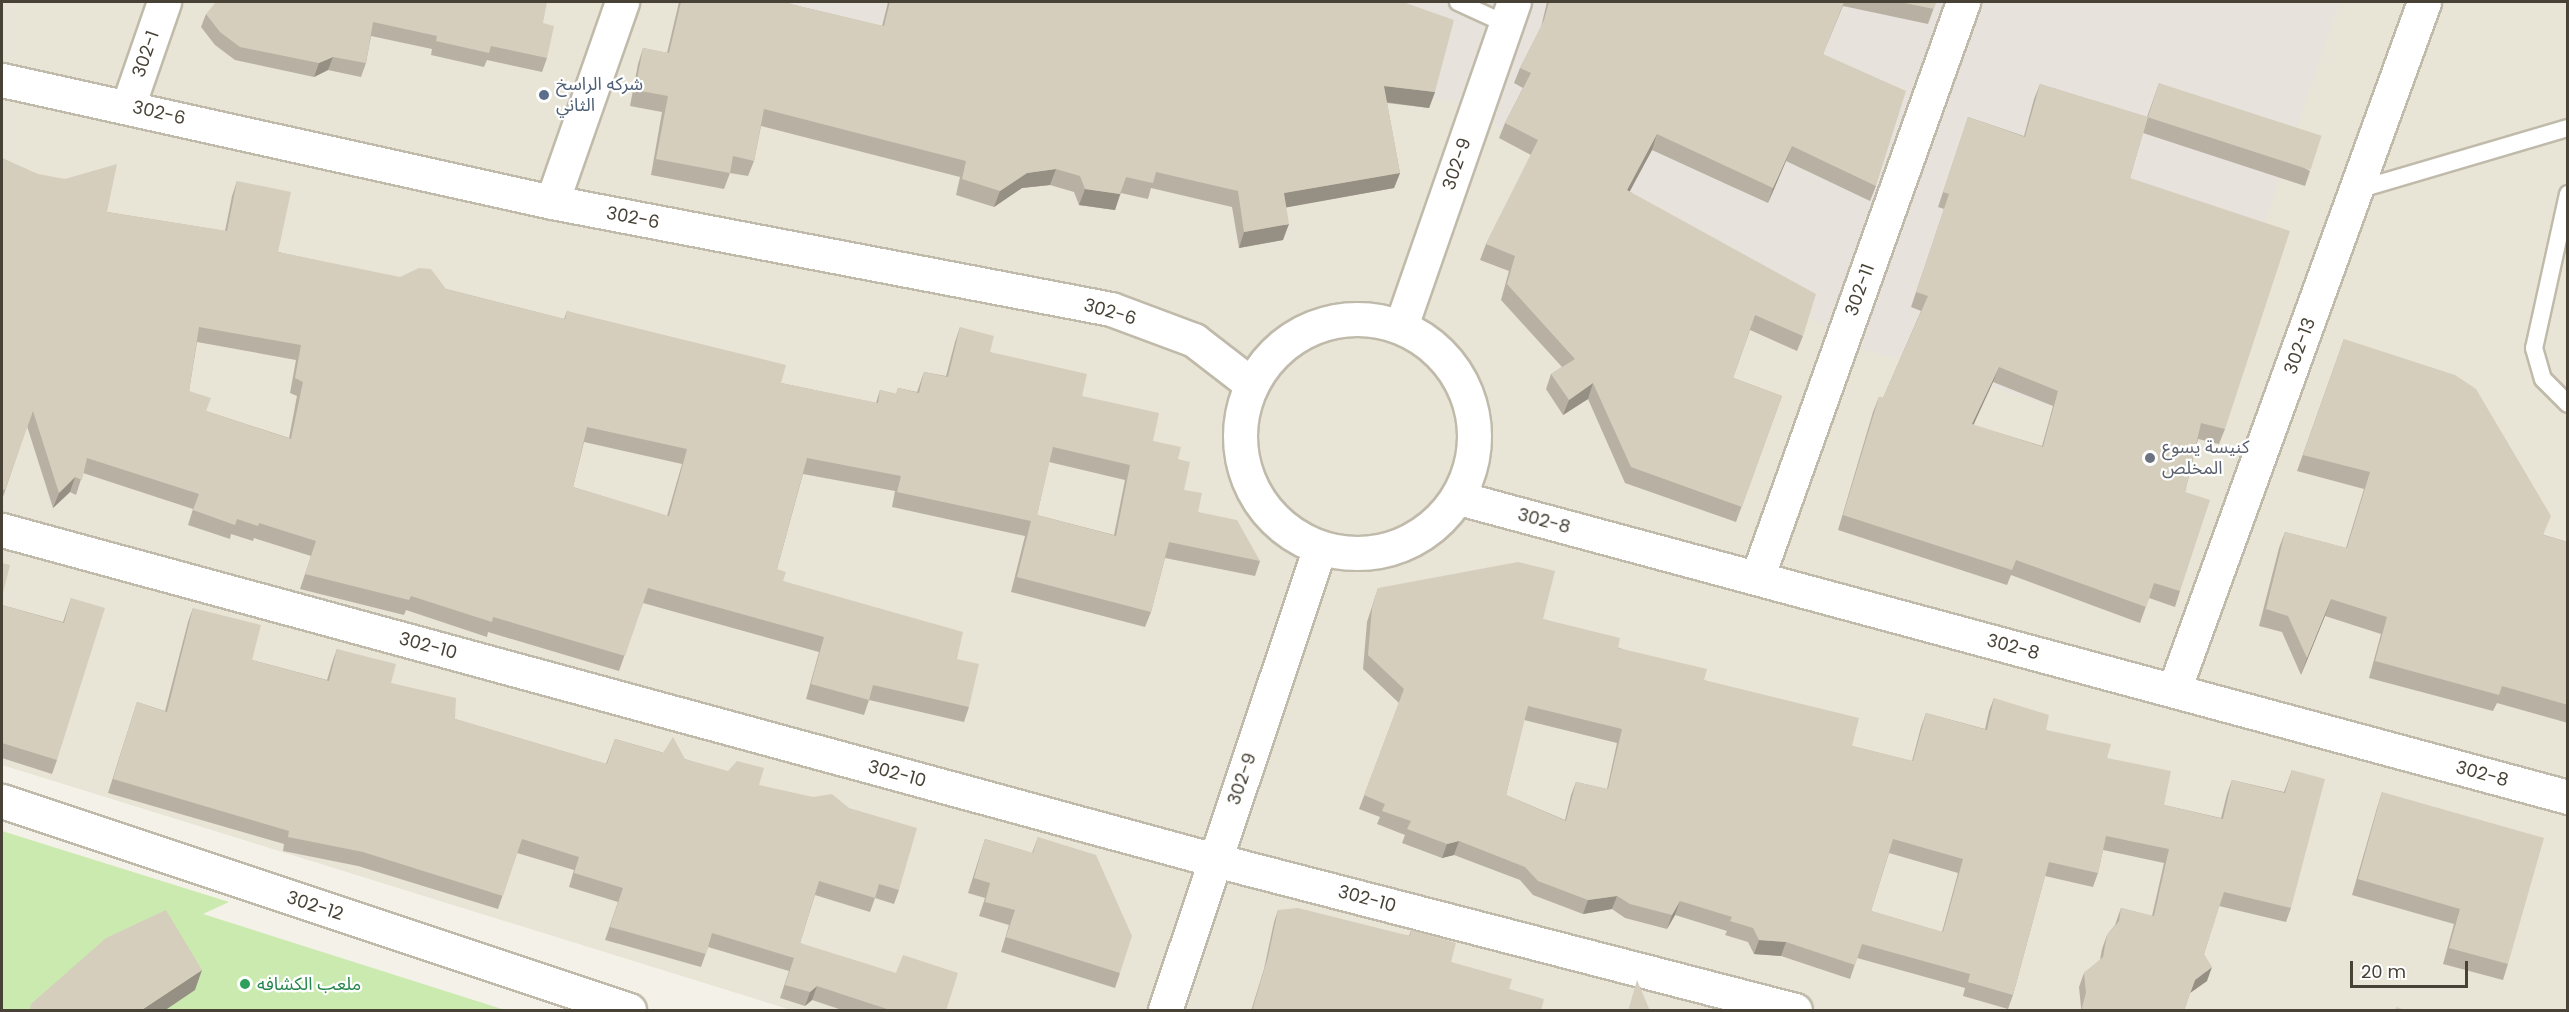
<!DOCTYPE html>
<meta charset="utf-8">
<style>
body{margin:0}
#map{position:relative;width:2569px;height:1012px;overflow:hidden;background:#f4f2e8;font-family:Poppins,"Noto Sans Arabic",sans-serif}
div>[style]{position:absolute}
.residential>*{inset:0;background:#e8e4d6}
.industrial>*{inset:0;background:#e7e3dc}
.green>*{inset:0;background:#cbeaaf}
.roads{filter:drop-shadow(2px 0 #c0baaa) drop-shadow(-2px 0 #c0baaa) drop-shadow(0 2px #c0baaa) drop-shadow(0 -2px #c0baaa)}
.lane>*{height:16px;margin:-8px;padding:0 8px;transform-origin:8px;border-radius:8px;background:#fff}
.street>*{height:33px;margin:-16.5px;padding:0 16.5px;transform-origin:16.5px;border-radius:16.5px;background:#fff}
.street>.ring{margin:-16.5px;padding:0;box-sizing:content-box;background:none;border:33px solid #fff;border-radius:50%}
.wall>*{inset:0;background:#b8b1a3}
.shaded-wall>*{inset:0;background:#969084}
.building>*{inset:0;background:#d6cebd;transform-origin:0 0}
.dots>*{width:16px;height:16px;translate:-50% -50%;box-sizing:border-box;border:3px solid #fff;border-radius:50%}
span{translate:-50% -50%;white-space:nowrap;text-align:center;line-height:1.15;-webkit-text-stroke:4.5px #fff;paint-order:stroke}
.street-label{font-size:18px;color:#484236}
.service-label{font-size:18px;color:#4e5e75}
.left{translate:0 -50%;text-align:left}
.worship-label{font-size:18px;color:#5b616d}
.leisure-label{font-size:18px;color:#27864d}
.frame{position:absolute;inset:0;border:3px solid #484236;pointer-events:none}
.scale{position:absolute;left:2350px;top:961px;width:118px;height:27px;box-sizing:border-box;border:3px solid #484236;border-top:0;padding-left:8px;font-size:18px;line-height:21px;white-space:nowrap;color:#484236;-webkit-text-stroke:4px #fff;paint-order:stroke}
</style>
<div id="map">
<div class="residential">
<i style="clip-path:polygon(2px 2px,2567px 2px,2567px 1010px,791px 1010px,2px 765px)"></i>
</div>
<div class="industrial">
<i style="clip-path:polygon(719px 2px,2340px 2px,2189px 446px,1862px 349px,1456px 102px)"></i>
</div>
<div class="green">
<i style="clip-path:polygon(2px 831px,229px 902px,203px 914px,505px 1010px,2px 1010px)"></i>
</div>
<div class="roads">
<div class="lane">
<i style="left:1458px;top:2px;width:53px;rotate:24.6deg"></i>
<i style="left:2357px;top:190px;width:220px;rotate:-16.4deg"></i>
<i style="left:2568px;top:194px;width:158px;rotate:102.4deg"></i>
<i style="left:2534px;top:348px;width:32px;rotate:74deg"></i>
<i style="left:2543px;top:379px;width:35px;rotate:45deg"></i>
</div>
<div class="street">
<i style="left:2px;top:80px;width:563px;rotate:12.51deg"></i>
<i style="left:552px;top:202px;width:569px;rotate:10.84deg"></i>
<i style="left:1111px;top:309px;width:89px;rotate:20.5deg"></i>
<i style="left:1194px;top:340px;width:72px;rotate:37.7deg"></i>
<i style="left:128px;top:106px;width:110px;rotate:-70.9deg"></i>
<i style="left:552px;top:202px;width:212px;rotate:-70.7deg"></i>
<i class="ring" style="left:1240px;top:319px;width:201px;height:201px"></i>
<i style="left:1401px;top:326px;width:343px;rotate:-70.8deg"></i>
<i style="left:1459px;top:498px;width:1149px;rotate:15.09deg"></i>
<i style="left:2px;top:530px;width:1257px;rotate:15.22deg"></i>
<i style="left:1215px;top:860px;width:599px;rotate:14.5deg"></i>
<i style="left:1757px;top:578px;width:612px;rotate:-70.32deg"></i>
<i style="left:2174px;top:690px;width:732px;rotate:-70.03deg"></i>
<i style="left:2px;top:801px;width:661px;rotate:18.43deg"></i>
<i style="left:1165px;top:1010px;width:487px;rotate:-71.5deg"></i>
</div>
</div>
<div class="wall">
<i style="clip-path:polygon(679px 2px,791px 2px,790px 4px,882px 26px,888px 2px,1403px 2px,1435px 92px,1429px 108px,1387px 103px,1400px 173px,1394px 188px,1286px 207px,1283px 240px,1239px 248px,1232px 207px,1151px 188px,1148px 199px,1121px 193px,1115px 210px,1079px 205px,1074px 192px,1050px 185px,1022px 188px,994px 207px,956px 195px,960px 177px,761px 126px,754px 161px,748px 176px,730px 173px,724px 189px,651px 175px,662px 112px,630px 106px,638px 64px,643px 48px,667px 53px)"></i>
<i style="clip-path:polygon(1547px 2px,1936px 2px,1928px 24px,1843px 6px,1823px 54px,1876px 186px,1870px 201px,1786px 161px,1768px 203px,1652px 150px,1629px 191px,1803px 336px,1797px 351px,1750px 330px,1733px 378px,1782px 396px,1736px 522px,1625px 483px,1588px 399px,1563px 415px,1546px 389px,1551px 374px,1562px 367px,1501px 300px,1509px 271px,1480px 260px,1486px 244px,1531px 155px,1499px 138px,1505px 123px,1523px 88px,1514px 83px,1520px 68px,1541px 27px)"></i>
<i style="clip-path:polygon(206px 14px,543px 23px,547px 58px,542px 72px,487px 60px,484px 67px,431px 55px,432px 49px,371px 36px,366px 63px,361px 77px,328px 70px,314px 77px,235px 60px,215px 45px,201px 27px)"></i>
<i style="clip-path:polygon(evenodd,2159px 83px,2310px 171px,2305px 186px,2143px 133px,2130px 178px,2225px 429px,2219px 444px,2198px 439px,2185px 492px,2180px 591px,2175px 607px,2149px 598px,2140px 623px,2011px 575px,2007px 585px,1838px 530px,1873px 412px,1879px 397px,1883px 398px,1921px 311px,1911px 307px,1944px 209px,1938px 207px,1968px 117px,2024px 136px,2034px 99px,2040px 84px,2147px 117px,2159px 83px,1993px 382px,2053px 406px,2042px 446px,1973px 425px,1993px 382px)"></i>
<i style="clip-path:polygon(evenodd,2px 158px,107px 212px,225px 231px,232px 196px,237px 181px,278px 252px,446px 289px,564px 319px,567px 311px,781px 383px,876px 403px,880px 390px,896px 394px,898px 388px,917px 392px,924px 372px,946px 376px,955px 342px,960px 327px,990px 352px,1082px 396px,1153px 441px,1178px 459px,1184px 490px,1198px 512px,1260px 561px,1255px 576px,1165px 558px,1151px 612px,1145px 627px,1011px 592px,1025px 536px,892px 507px,895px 491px,803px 474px,777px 569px,783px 581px,957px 659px,969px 707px,964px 722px,869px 700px,864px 715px,806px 699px,819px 652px,643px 603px,619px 671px,488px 632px,487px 637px,406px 610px,404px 615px,300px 589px,311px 556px,254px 538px,253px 541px,231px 534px,230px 539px,188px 525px,193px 509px,83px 473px,76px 495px,70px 492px,53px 508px,27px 426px,2px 500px,2px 158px,197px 342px,296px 360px,290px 393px,297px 396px,289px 438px,206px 411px,189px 391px,197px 342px,2px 158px,584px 442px,682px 464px,667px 516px,573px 487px,584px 442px,2px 158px,1049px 462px,1125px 480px,1114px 535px,1037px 515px,1049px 462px)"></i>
<i style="clip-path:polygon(2344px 339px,2544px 535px,2568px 542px,2568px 723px,2497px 703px,2493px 711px,2369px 678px,2381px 634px,2325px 616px,2301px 675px,2282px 632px,2259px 626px,2279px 548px,2285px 532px,2346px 548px,2364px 489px,2297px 471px)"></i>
<i style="clip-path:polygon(evenodd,1378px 588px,1543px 619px,1704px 680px,1852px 746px,1912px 761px,1921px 727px,1926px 713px,1985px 729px,1989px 711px,1994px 698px,2046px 730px,2107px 758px,2164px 805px,2221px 818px,2227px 794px,2232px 780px,2284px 792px,2292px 770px,2291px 908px,2286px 922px,2219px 906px,2204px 954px,2207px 981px,2190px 993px,2184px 1011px,2081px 1011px,2081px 1007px,2079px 987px,2084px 973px,2100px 960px,2102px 949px,2107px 935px,2115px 925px,2121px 908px,2152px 916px,2164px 863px,2103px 850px,2098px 873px,2093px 887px,2045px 876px,2013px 995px,2008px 1009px,1963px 996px,1965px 988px,1857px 958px,1850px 979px,1781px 956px,1754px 954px,1748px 942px,1725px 935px,1727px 931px,1675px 915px,1667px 929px,1625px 918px,1612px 909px,1583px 914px,1533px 895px,1520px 880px,1454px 855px,1442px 858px,1402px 843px,1405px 835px,1377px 824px,1380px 817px,1359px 809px,1399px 703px,1363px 669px,1367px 622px,1378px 588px,1524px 720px,1617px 743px,1607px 789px,1576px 782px,1571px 795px,1565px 820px,1506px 795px,1524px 720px,1378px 588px,1889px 853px,1958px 873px,1942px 932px,1871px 911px,1889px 853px)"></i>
<i style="clip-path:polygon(71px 598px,57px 760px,52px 774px,2px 758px,2px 605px,63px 622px)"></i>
<i style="clip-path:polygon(193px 608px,252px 660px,327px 680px,332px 663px,337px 649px,391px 683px,455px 719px,606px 764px,615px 739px,685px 759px,759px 785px,899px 890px,894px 904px,875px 898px,870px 912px,815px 895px,800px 943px,946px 1011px,845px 1011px,812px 1000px,805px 1006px,780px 998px,789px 971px,708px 947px,701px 967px,605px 940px,618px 902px,569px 887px,574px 870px,517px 853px,498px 909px,358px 866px,283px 851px,284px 844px,108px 793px,137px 702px,165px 711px,188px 622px)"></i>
<i style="clip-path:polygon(2382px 792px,2508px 964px,2503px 980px,2443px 964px,2454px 924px,2352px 895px,2377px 808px)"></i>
<i style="clip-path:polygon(1038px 837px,1120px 973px,1115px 988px,1001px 952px,1009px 925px,979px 916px,985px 898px,968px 893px,985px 839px,1032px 853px)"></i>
<i style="clip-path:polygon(1278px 910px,1409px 936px,1411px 930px,1451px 962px,1509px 989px,1541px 1011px,1251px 1011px,1264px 969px,1274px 922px)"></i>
</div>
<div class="shaded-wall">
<i style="clip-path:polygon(333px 57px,328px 70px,314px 77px,319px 63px)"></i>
<i style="clip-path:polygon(1384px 86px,1435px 92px,1429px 108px,1378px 101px)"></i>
<i style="clip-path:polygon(1657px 134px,1652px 150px,1622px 206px,1627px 190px)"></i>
<i style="clip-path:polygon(1792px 146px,1786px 161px,1768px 203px,1773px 188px)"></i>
<i style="clip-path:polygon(1056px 169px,1050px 185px,1022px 188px,994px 207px,1000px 191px,1027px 173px)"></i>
<i style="clip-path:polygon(1400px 173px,1394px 188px,1278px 209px,1284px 193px)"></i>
<i style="clip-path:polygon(1085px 189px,1120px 194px,1115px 210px,1079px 205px)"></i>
<i style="clip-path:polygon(1289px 224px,1283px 240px,1239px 248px,1244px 232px)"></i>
<i style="clip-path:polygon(1999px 367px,1993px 382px,1967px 439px,1972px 424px)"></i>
<i style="clip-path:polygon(1593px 383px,1588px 399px,1563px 415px,1569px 400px)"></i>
<i style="clip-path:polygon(75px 477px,70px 492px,53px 508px,59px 493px)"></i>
<i style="clip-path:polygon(2331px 599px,2325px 616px,2301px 675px,2307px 658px)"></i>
<i style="clip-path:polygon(1459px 841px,1454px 855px,1442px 858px,1447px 844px)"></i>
<i style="clip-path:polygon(1617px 896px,1612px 909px,1583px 914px,1588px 900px)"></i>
<i style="clip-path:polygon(1680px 901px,1675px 915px,1667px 929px,1672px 915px)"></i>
<i style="clip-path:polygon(1759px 940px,1786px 942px,1781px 956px,1754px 954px)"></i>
<i style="clip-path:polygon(2212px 967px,2207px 981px,2190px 993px,2195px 980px)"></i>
<i style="clip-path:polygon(202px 970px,195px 990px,164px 1011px,140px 1011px)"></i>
<i style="clip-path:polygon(817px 986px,812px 1000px,805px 1006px,810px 992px)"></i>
</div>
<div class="building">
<i style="clip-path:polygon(216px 2px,547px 2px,543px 23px,554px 26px,547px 58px,491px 46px,489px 53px,436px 41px,437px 36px,373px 22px,366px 63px,333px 57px,319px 63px,240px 47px,220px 32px,206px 14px)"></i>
<i style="clip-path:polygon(681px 2px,791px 2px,790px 4px,884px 26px,890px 2px,1403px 2px,1454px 20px,1435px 92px,1384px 86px,1400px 173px,1284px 193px,1289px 224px,1244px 232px,1238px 191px,1156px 172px,1153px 183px,1126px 177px,1120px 194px,1085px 189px,1080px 176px,1056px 169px,1027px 173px,1000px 191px,962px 179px,966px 161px,764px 109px,754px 161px,733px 156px,730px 173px,656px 159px,668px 96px,635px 90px,643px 48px,669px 53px)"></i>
<i style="clip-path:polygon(1549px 2px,1844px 2px,1823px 54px,1906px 91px,1876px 186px,1792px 146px,1773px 188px,1657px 134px,1627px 190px,1816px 294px,1803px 336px,1755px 315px,1733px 378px,1782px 396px,1742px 507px,1631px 467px,1593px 383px,1569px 400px,1551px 374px,1575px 359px,1507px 284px,1515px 256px,1486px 244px,1538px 140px,1505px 123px,1531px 73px,1520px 68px,1544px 20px)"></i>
<i style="clip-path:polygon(1900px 2px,1936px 2px,1934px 9px)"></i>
<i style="left:2159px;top:83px;width:171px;height:36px;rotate:18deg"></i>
<i style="clip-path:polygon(evenodd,2040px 84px,2148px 117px,2130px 178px,2290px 231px,2225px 429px,2201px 423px,2185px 492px,2210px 500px,2180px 591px,2154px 583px,2146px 607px,2016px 560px,2012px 570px,1843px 515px,1879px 397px,1883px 398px,1928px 296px,1916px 292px,1949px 194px,1943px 192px,1968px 117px,2025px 137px,2040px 84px,1999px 367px,2058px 391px,2043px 447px,1972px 424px,1999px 367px)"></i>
<i style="clip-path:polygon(evenodd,2px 158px,38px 174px,65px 179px,117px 164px,107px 212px,227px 231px,237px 181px,291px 192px,278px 252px,400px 277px,419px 268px,431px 269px,446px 289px,565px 319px,567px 311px,786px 365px,781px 383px,878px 403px,880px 390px,896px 394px,898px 388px,919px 393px,924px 372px,948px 377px,960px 327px,994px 336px,990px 352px,1087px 374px,1082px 396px,1159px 413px,1153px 441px,1181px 447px,1178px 459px,1190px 462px,1184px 490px,1202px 493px,1198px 512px,1237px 520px,1260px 561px,1169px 542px,1151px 612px,1017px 577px,1031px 521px,897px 492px,901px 476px,807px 458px,777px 569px,786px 572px,783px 581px,963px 632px,957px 659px,979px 664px,969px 707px,873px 685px,869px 700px,811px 684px,824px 637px,648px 588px,625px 656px,493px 617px,492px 622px,411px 596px,409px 600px,305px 574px,316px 541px,259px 523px,258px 526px,237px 519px,235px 525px,193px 510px,199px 494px,87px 458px,82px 480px,75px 477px,59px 493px,33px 411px,5px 490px,2px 489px,2px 158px,199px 327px,301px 345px,295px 378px,303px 382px,291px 439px,206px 411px,211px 398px,189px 391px,199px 327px,2px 158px,587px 427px,687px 449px,669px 516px,573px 487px,587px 427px,2px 158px,1053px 447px,1130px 465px,1116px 536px,1037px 515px,1053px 447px)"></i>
<i style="clip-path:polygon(2344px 339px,2455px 375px,2476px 389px,2551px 516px,2543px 535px,2568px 542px,2568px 705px,2502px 686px,2499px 695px,2375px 661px,2387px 617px,2331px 599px,2307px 658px,2288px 616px,2266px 609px,2285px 532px,2347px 548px,2370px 472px,2303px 455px)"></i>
<i style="clip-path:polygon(evenodd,1518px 562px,1555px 571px,1543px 619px,1620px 638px,1618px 648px,1707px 669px,1704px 680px,1859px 718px,1852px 746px,1913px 761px,1926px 713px,1987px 730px,1994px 698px,2049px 715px,2046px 730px,2111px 744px,2107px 758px,2171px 771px,2164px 805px,2223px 819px,2232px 780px,2285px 793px,2292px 770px,2325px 779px,2291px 908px,2224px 892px,2204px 954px,2212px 967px,2195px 980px,2184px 1011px,2081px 1011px,2086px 993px,2084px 973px,2103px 957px,2107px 935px,2119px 921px,2121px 908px,2154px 916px,2169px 849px,2106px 836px,2098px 873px,2049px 862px,2013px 995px,1968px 982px,1970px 974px,1862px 944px,1855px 965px,1786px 942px,1759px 940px,1753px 928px,1730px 921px,1732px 917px,1680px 901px,1672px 915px,1630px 904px,1617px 896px,1588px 900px,1538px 881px,1525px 867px,1459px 841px,1447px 844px,1407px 829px,1411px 821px,1382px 811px,1385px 804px,1364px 795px,1404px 689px,1368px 655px,1372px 608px,1378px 588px,1518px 562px,1528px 706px,1622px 729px,1608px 789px,1576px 782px,1566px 821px,1506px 795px,1528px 706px,1518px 562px,1893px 839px,1963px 859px,1943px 932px,1871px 911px,1893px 839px)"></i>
<i style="clip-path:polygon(2px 563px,10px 565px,2px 597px)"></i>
<i style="clip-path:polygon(71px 598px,105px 608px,57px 760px,2px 743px,2px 605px,64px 623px)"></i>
<i style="clip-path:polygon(193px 608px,261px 625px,252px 660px,329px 681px,337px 649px,396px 664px,391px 683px,456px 698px,455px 719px,607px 764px,615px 739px,663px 753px,673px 737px,685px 759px,728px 771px,737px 761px,764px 768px,759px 785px,813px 797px,832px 794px,849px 808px,917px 828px,899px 890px,879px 884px,875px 898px,819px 881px,800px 943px,896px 973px,903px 955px,958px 973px,946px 1011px,893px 1011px,817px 986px,810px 992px,785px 985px,794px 958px,712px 933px,706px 954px,610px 927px,623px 888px,574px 873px,579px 857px,522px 839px,503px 896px,363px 852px,288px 837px,289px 831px,113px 779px,137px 702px,167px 712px)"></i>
<i style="clip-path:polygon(2382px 792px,2544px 838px,2508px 964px,2449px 948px,2460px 909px,2358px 879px)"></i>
<i style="clip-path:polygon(1038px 837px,1096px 855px,1132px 936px,1120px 973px,1006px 937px,1015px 910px,985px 902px,990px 883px,974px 878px,985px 839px,1033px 853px)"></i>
<i style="clip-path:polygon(1298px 908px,1410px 936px,1411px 930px,1456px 943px,1451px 962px,1512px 979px,1509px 989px,1544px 999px,1541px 1011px,1252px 1011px,1268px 957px,1278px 910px)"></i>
<i style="clip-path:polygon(166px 910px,202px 970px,140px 1011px,29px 1011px,31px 1004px,106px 938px)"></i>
<i style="clip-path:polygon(1637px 980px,1650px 1011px,1628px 1011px)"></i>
<i style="clip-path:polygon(2396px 1007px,2409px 1011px,2395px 1011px)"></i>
</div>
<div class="dots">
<i style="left:544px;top:95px;background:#5c6f8a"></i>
<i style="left:2150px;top:458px;background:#6b7280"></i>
<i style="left:245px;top:984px;background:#2e9e5b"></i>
</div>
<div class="street-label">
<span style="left:146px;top:54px;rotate:-71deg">302-1</span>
<span style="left:159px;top:113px;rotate:13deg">302-6</span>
<span style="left:1457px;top:164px;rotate:-71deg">302-9</span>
<span style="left:633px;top:218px;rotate:11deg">302-6</span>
<span style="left:1860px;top:290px;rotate:-70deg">302-11</span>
<span style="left:1110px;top:312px;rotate:16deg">302-6</span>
<span style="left:2300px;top:346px;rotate:-70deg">302-13</span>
<span style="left:1544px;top:521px;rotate:15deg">302-8</span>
<span style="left:428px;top:646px;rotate:15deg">302-10</span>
<span style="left:2013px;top:647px;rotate:15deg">302-8</span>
<span style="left:897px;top:774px;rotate:15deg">302-10</span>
<span style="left:2482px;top:774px;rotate:15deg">302-8</span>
<span style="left:1242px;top:779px;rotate:-71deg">302-9</span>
<span style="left:1367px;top:899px;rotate:15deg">302-10</span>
<span style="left:315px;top:906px;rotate:18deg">302-12</span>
</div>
<div class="service-label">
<span class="left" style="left:556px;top:95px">شركه الراسخ<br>الثاني</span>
</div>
<div class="worship-label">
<span class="left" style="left:2162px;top:458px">كنيسة يسوع<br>المخلص</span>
</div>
<div class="leisure-label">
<span class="left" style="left:257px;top:984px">ملعب الكشافه</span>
</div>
<div class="frame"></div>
<div class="scale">20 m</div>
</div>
